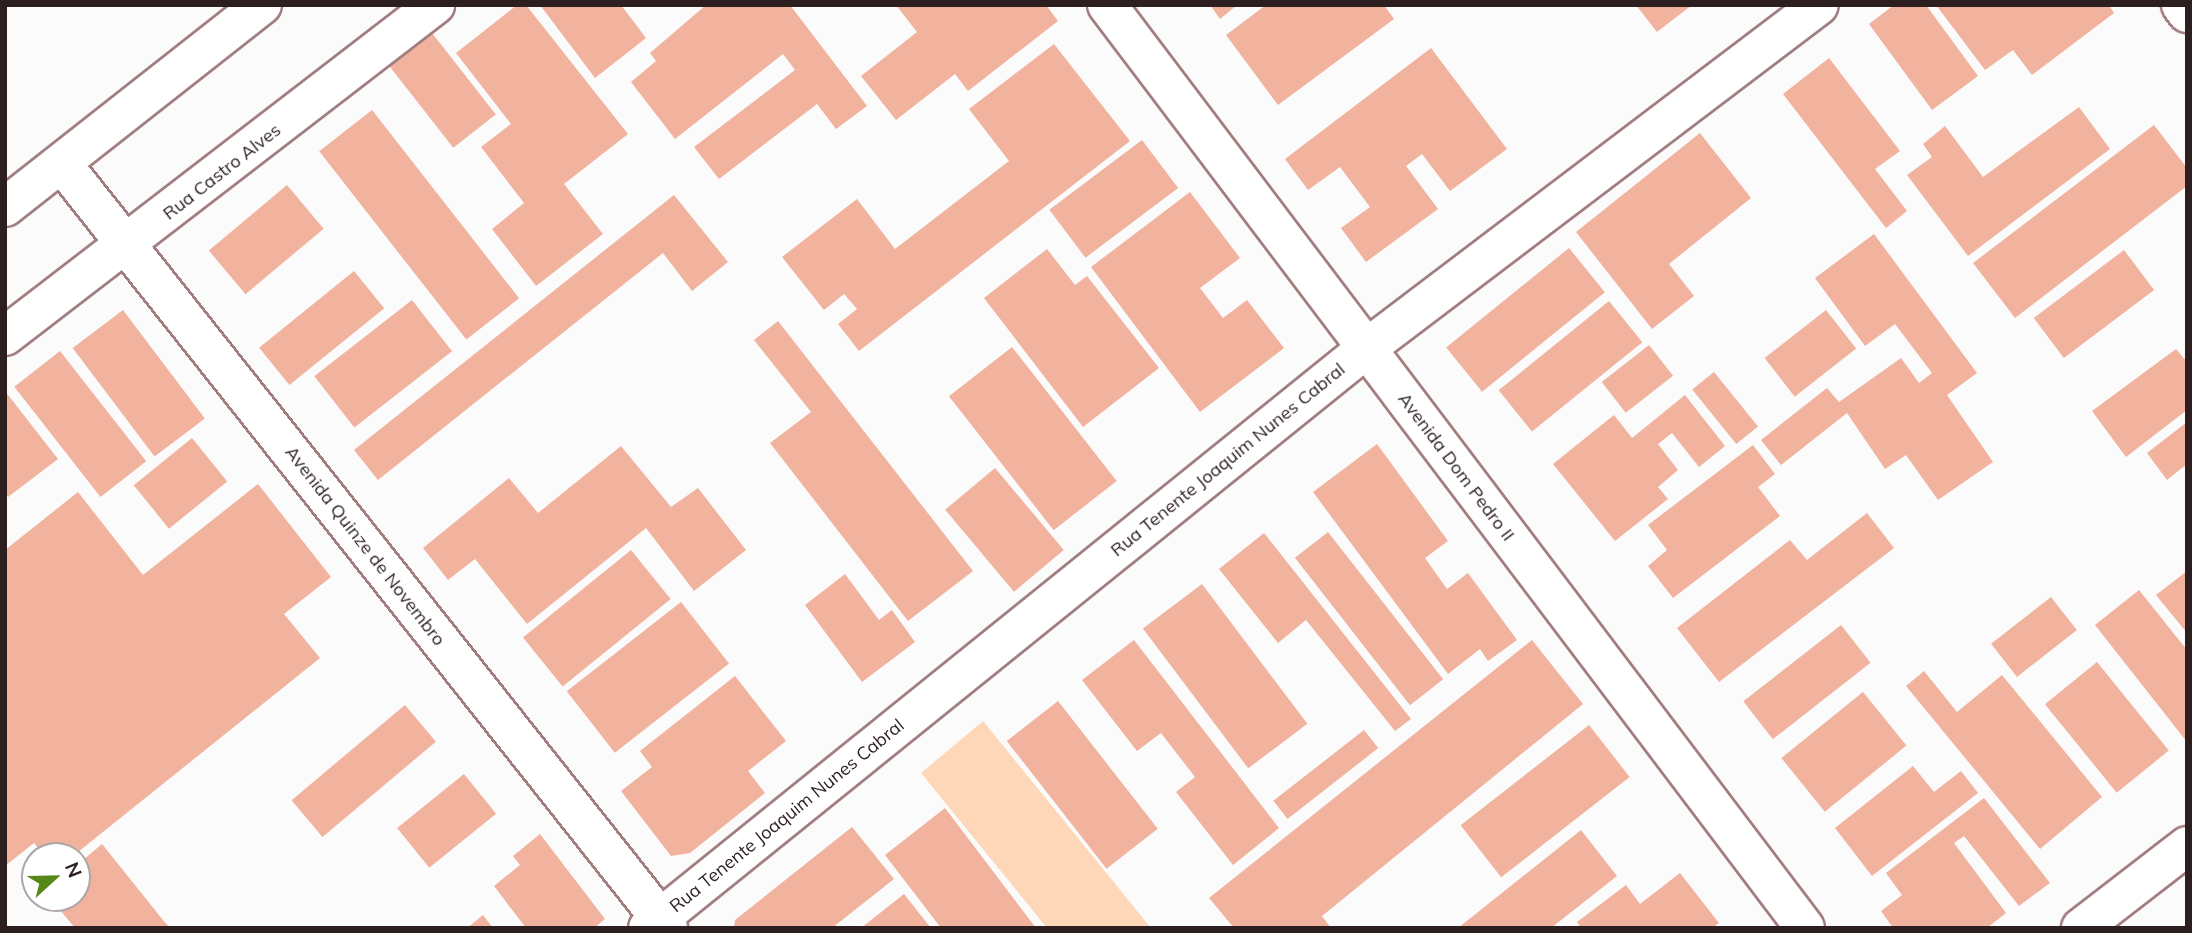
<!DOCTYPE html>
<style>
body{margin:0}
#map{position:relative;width:2192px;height:933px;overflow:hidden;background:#fbfbfb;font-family:Mulish,sans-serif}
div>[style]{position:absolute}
.green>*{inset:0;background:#fed7b8}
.building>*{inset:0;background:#f1b29e;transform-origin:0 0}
.roads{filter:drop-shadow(2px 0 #a27e80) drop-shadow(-2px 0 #a27e80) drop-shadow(0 2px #a27e80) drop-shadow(0 -2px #a27e80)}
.minor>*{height:38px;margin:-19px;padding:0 19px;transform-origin:19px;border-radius:19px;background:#fff}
.tertiary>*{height:38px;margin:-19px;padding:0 19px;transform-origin:19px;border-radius:19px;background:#fff}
.secondary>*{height:38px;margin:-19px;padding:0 19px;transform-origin:19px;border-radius:19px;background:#fff}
span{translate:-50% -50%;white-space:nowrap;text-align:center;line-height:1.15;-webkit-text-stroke:7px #fff;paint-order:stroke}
.street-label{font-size:18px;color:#2d1e1f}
.frame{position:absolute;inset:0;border:7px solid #2d1e1f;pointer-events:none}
.north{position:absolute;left:21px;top:842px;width:70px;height:70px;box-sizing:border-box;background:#fff;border:2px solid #aba5a5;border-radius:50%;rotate:68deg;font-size:19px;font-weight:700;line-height:28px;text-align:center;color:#2d1e1f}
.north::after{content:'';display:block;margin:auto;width:24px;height:32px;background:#588719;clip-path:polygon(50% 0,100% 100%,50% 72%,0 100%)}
</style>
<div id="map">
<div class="green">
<i style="clip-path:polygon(983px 721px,1151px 928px,1047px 928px,921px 773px)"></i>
</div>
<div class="building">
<i style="clip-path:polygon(517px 5px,526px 5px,628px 134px,564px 184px,603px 234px,536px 286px,492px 229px,524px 203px,481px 147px,511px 124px,456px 53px)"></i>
<i style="clip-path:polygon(540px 5px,621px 5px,646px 38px,595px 78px)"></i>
<i style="clip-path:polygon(706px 5px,790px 5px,867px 106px,836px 129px,817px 104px,719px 179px,694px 147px,795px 70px,783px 54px,675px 139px,631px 82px,656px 61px,650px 53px)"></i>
<i style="clip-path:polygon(896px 5px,1046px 5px,1058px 21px,968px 91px,955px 74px,896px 120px,861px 76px,917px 32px)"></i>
<i style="clip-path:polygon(1210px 5px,1237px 5px,1220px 19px)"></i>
<i style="clip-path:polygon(1266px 5px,1384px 5px,1394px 19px,1278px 105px,1226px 35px)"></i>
<i style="clip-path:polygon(1636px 5px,1692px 5px,1657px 32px)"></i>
<i style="clip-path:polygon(1894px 5px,1926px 5px,1978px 76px,1932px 110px,1869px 24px)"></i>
<i style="clip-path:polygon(1936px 5px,2109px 5px,2114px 13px,2032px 75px,2013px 50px,1985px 70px)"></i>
<i style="left:425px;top:24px;width:115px;height:54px;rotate:52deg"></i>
<i style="clip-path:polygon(1054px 44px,1130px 141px,859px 351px,838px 324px,857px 309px,844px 294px,824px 310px,782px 257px,857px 199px,895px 249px,1009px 161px,969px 109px)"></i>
<i style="clip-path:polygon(1431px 48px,1507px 149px,1450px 191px,1422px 154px,1406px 166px,1438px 209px,1366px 262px,1341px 228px,1370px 207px,1340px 167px,1308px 190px,1285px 159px)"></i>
<i style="clip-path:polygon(1829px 58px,1900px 151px,1875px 169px,1907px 211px,1886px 228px,1783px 94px)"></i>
<i style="clip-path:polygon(2079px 107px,2110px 149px,1968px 256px,1907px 175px,1932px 157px,1923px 144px,1945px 126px,1983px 177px)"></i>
<i style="left:372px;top:110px;width:239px;height:67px;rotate:52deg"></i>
<i style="clip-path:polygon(2154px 125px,2187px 168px,2187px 186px,2015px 318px,1973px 263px)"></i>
<i style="clip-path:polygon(1700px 133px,1751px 198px,1669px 264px,1694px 296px,1652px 329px,1576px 232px)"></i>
<i style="left:1142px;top:140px;width:60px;height:116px;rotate:53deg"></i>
<i style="left:287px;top:185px;width:57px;height:102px;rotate:50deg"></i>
<i style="clip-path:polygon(1190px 192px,1240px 258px,1200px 288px,1223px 318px,1247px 300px,1284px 348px,1200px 412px,1091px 267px)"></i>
<i style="clip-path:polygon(674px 195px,728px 262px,692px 291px,663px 253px,378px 480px,354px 450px)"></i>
<i style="clip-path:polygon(1874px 234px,1977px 373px,1947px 395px,1993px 462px,1938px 500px,1906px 455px,1885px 469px,1847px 413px,1781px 465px,1761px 440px,1827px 388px,1839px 402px,1901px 358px,1919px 383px,1932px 373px,1895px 324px,1865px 346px,1815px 278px)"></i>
<i style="left:1569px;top:248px;width:57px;height:158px;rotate:51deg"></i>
<i style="clip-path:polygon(1047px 249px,1075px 285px,1087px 276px,1159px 368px,1083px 427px,984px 298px)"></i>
<i style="left:2124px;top:250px;width:50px;height:113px;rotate:53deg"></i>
<i style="left:354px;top:271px;width:48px;height:122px;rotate:51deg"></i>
<i style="left:412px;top:300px;width:65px;height:124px;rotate:52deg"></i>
<i style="left:1609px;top:301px;width:53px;height:142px;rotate:51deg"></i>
<i style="left:123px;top:310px;width:136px;height:63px;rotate:53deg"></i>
<i style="left:1826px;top:310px;width:49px;height:78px;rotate:52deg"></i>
<i style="clip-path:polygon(778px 321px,973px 571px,908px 621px,770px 443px,811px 412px,754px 340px)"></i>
<i style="left:1649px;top:345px;width:39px;height:60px;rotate:52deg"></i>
<i style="left:1012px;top:347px;width:170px;height:80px;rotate:52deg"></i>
<i style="clip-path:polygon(2176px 349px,2187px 362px,2187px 410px,2126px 457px,2092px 411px)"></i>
<i style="left:60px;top:351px;width:140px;height:58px;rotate:52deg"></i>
<i style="left:1714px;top:372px;width:70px;height:28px;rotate:51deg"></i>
<i style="clip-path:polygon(5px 391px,58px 459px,8px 497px,5px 493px)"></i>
<i style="clip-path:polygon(1685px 395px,1725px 446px,1699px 467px,1672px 433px,1658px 444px,1678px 470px,1658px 487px,1668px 499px,1615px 541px,1553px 464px,1614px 415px,1632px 438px)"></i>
<i style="clip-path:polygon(2187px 422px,2187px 464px,2167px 480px,2147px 453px)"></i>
<i style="left:192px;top:438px;width:56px;height:75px;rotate:51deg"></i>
<i style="clip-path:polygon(1377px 444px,1448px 541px,1425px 558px,1447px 589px,1468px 573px,1517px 640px,1488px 661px,1480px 649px,1448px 674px,1313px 492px)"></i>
<i style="clip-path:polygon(1753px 445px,1775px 474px,1758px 487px,1780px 516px,1673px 598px,1648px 566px,1667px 550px,1648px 525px)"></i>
<i style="clip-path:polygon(621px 446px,671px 507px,698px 488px,746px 550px,694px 591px,646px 528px,527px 624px,475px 559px,448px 580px,423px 548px,509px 478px,538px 513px)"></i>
<i style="left:995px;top:468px;width:107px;height:65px;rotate:50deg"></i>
<i style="clip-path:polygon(258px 484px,331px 577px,284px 614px,320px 658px,73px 856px,45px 856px,34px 843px,5px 866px,5px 550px,78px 492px,143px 575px)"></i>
<i style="clip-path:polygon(1867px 513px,1894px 548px,1719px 682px,1677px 628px,1790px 540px,1807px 560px)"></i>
<i style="left:1328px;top:532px;width:187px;height:42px;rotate:52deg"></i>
<i style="clip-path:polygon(1264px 533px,1411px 719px,1395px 731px,1306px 620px,1278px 643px,1219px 569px)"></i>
<i style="left:631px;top:550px;width:63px;height:139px;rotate:51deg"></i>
<i style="clip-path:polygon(2187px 571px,2187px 633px,2156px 595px)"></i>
<i style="clip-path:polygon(845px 574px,879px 620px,892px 610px,915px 642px,862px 682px,805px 605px)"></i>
<i style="left:1202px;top:584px;width:175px;height:74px;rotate:53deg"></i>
<i style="clip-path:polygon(2139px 590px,2187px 650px,2187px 742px,2095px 625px)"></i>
<i style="left:2051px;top:597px;width:42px;height:76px;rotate:52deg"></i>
<i style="left:681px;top:602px;width:78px;height:145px;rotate:52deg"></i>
<i style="left:1841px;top:625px;width:48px;height:124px;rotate:52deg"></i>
<i style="clip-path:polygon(1134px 640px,1279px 828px,1233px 865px,1176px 792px,1195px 777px,1161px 733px,1137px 751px,1082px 680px)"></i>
<i style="clip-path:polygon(1532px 640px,1583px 704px,1322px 916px,1331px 928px,1234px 928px,1209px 898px)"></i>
<i style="left:2097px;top:662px;width:114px;height:67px;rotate:51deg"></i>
<i style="clip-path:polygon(1924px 671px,1957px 712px,2002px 675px,2102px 797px,2040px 849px,1906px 686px)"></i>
<i style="clip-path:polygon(735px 676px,786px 741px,748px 771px,765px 793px,690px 853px,671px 856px,621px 791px,652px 767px,640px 751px)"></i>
<i style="left:1863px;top:692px;width:69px;height:105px;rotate:51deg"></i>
<i style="left:1058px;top:701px;width:162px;height:65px;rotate:52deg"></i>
<i style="left:405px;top:705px;width:48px;height:148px;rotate:50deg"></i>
<i style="left:1589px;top:725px;width:66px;height:163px;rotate:52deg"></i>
<i style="left:1364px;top:730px;width:23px;height:115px;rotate:52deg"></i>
<i style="clip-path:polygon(1913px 766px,1934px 792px,1961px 771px,1978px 793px,1872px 876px,1835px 828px)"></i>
<i style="left:464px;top:774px;width:51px;height:86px;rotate:51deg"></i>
<i style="clip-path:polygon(1984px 798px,2050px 883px,2019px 906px,1964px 836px,1954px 843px,2006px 913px,1987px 928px,1893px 928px,1881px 911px,1902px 895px,1886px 873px)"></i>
<i style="clip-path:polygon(945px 808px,1036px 928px,941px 928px,885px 855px)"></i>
<i style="clip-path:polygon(852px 827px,894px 879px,832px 928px,734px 928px,735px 920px)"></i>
<i style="clip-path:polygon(1581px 830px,1617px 876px,1551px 928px,1458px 928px)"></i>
<i style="clip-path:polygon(540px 834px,605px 919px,594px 928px,526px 928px,494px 886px,520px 865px,513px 856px)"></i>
<i style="clip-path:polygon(102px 844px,163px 920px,170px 928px,75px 928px,50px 898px,77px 898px,77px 865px)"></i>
<i style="clip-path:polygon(1680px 873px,1719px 923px,1712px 928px,1581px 928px,1577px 922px,1626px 885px,1640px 904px)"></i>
<i style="clip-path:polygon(904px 894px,931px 928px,861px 928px)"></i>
<i style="clip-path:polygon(483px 915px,493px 928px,467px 928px)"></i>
</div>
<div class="roads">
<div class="minor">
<i style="left:1107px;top:5px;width:1157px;rotate:52.9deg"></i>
<i style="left:2181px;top:5px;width:10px;rotate:53deg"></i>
<i style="left:648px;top:928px;width:924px;rotate:-38.89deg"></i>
<i style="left:1367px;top:348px;width:567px;rotate:-37.19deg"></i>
<i style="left:2081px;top:928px;width:134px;rotate:-37.7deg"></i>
</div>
<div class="tertiary">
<i style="left:63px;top:165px;width:974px;rotate:51.59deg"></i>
</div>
<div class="secondary">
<i style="left:5px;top:207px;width:327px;rotate:-38.2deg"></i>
<i style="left:5px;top:336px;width:543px;rotate:-37.59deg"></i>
</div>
</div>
<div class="street-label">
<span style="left:222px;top:172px;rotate:-38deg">Rua Castro Alves</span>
<span style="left:1228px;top:460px;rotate:-39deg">Rua Tenente Joaquim Nunes Cabral</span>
<span style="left:1456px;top:467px;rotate:53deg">Avenida Dom Pedro II</span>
<span style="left:365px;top:546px;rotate:52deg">Avenida Quinze de Novembro</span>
<span style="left:787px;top:816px;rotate:-39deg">Rua Tenente Joaquim Nunes Cabral</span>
</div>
<div class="frame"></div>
<div class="north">N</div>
</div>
